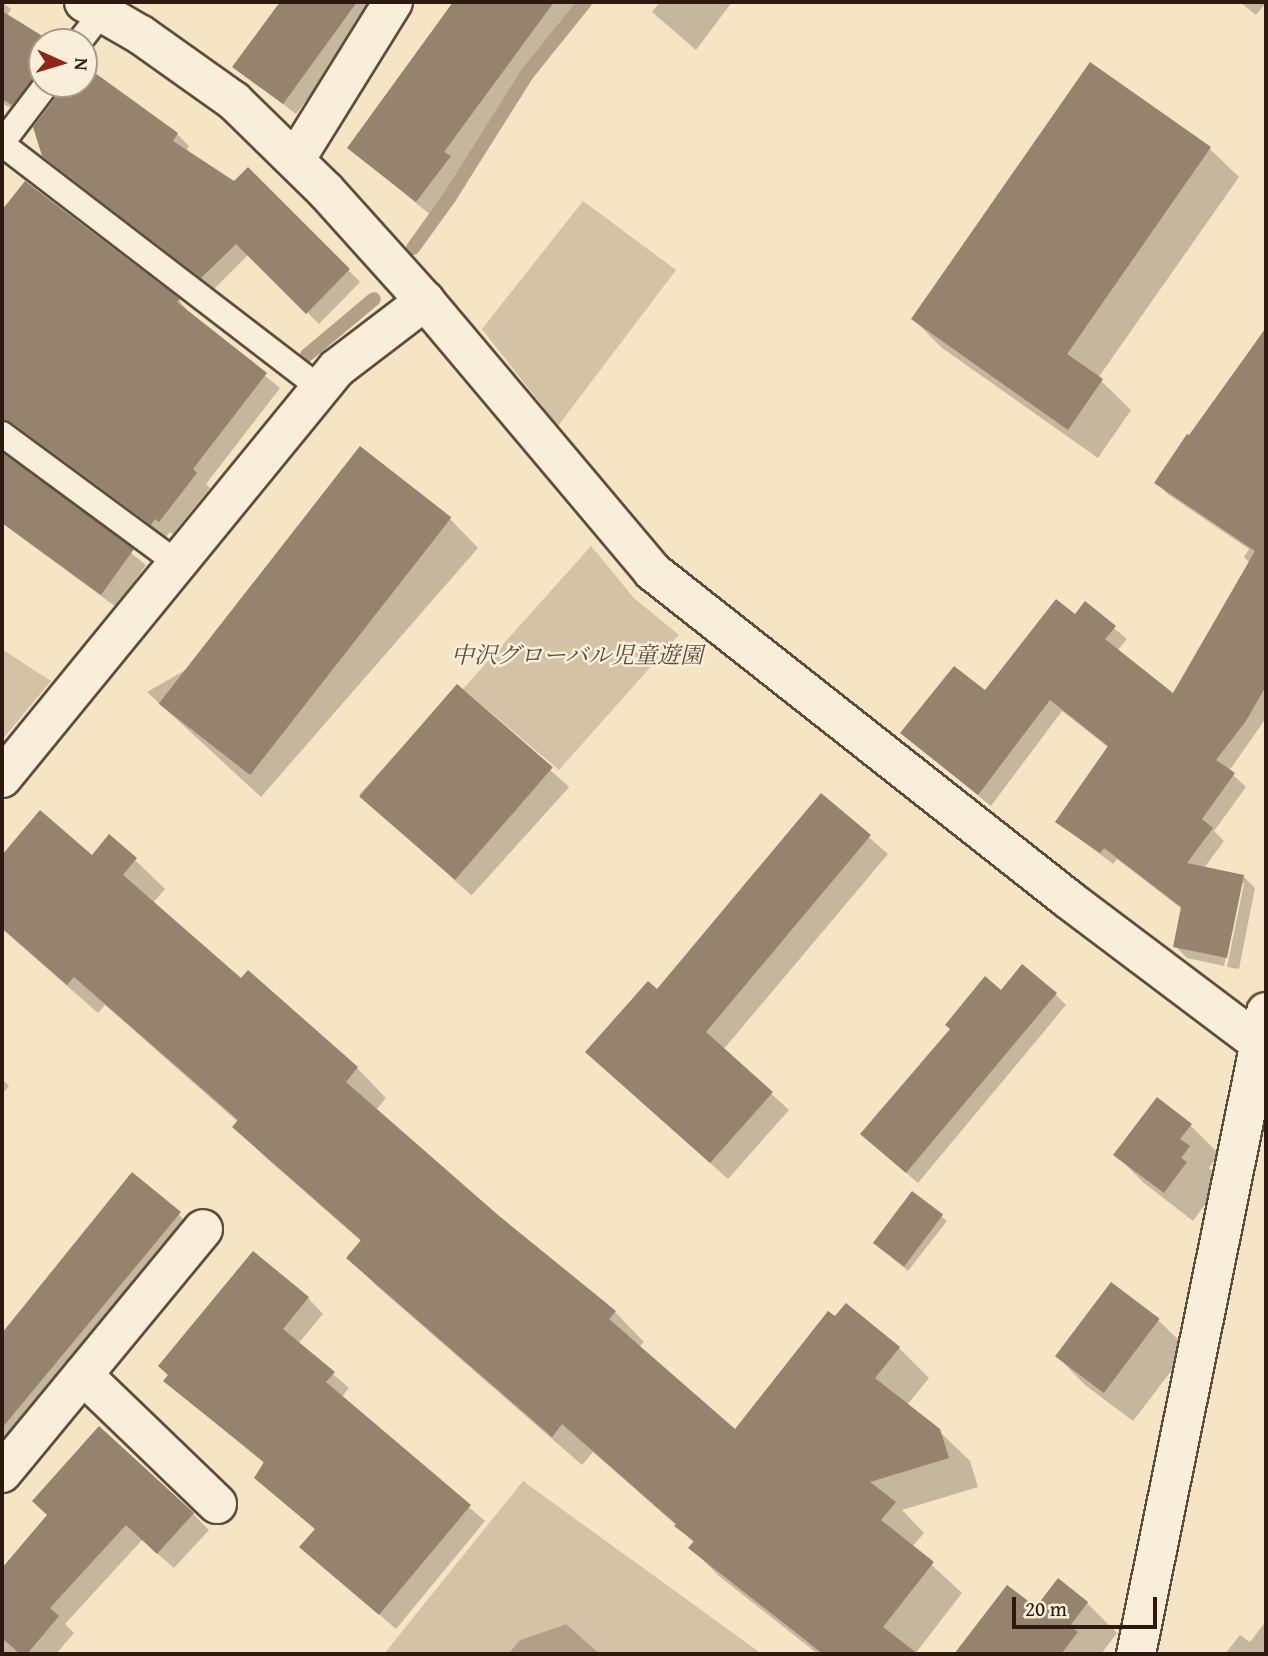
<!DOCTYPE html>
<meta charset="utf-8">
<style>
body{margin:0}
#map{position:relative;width:1268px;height:1656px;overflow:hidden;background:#f5e5c5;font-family:"Gentium Book Plus","Noto Serif JP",serif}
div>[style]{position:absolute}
.green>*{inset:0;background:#d3c2a6}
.water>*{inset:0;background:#b1a087}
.shadow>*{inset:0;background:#0003;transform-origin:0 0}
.stream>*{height:14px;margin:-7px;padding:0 7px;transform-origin:7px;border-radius:7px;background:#b1a087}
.building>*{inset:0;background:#95836e;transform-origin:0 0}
.roads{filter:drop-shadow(2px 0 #604c3d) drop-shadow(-2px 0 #604c3d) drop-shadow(0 2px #604c3d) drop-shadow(0 -2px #604c3d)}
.service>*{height:24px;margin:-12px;padding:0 12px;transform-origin:12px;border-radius:12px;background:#f8eed9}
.minor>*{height:38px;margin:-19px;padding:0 19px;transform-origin:19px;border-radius:19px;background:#f8eed9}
.tertiary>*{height:38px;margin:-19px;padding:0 19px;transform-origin:19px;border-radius:19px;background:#f8eed9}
span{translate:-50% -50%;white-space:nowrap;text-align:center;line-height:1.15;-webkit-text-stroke:5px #f8eed9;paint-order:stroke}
.park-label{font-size:23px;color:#604c3d;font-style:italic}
.frame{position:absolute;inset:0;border:4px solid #2e1910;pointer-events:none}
.north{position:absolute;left:28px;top:28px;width:70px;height:70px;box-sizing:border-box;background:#f8eed9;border:2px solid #a79989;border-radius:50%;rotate:94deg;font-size:19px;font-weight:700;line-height:28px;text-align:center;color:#2e1910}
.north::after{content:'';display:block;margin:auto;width:24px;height:32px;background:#8f2418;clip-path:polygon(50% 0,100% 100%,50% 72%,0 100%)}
.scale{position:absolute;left:1012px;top:1597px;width:145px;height:32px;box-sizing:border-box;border:4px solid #2e1910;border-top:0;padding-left:9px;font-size:21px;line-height:24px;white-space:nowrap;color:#2e1910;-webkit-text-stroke:5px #f8eed9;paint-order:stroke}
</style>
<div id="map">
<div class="green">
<i style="clip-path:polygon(583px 201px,676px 270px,558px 426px,482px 329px)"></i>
<i style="clip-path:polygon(591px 546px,634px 598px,679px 635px,559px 770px,463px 689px)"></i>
<i style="clip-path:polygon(2px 649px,51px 681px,2px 740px)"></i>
<i style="clip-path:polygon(523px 1481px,762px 1654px,600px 1654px,566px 1624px,520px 1640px,508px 1654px,384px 1654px)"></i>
</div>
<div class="water">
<i style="clip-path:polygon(566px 1624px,600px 1654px,508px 1654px,520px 1640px)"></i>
</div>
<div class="shadow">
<i style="clip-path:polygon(2px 2px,11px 9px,7px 16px,49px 42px,42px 42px,42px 84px,25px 116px,2px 103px)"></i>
<i style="clip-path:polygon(282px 2px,380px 2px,296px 114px,235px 67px)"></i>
<i style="clip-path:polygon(455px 2px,583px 2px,460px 168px,466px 174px,433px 217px,349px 148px)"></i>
<i style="clip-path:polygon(660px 2px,732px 2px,696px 50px,652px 12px)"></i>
<i style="clip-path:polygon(1240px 2px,1266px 2px,1266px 3px,1256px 15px)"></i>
<i style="clip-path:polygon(84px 67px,177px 134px,189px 146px,186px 152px,234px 183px,248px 169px,360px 282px,319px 324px,249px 254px,214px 289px,56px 167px,43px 155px,63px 84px,84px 84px)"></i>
<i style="clip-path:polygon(1210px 149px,1239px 177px,1098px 378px,1131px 410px,1098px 458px,942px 348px,913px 319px)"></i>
<i style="clip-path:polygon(26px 183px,179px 300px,191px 315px,280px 388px,206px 484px,210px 488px,173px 534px,170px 532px,165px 538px,27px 435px,18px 432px,2px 444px,2px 213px)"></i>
<i style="clip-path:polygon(1266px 327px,1266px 453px,1249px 476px,1266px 486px,1266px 718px,1229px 771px,1246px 787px,1214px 831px,1224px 841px,1204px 868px,1243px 876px,1255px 888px,1239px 969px,1227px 967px,1244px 883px,1241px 883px,1224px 966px,1187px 958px,1175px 946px,1182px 909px,1117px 859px,1113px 864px,1057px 822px,1109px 748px,1062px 711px,991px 806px,902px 733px,985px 693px,1075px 616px,1085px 604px,1127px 639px,1117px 651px,1173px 696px,1250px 563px,1244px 557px,1249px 549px,1169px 495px,1157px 483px)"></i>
<i style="clip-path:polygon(2px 451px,146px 565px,116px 607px,2px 523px)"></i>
<i style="clip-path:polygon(450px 519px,478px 548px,261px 797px,147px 692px)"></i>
<i style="left:457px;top:686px;width:151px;height:146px;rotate:42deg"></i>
<i style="clip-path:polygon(821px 795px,888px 854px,723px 1050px,789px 1110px,728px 1179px,605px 1069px,657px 991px)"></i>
<i style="clip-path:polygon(41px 813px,92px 857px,135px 860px,165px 889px,153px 903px,241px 981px,357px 1068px,386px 1098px,376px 1110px,497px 1216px,615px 1312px,644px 1342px,639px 1347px,736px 1432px,899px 1348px,929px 1378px,907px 1405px,939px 1431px,970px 1461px,978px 1487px,902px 1510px,924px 1533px,912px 1547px,962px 1593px,915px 1654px,818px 1654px,720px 1577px,691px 1548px,694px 1543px,677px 1526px,593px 1452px,582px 1465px,378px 1287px,348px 1258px,362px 1242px,264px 1156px,234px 1127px,238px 1122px,105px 1005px,98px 1013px,2px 929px,2px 858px)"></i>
<i style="clip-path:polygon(1055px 994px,1066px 1005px,918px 1183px,873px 1144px)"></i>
<i style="clip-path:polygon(2px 1079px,9px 1086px,2px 1094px)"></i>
<i style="clip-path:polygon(1191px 1126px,1219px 1154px,1209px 1168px,1217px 1176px,1209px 1187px,1214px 1192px,1193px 1221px,1144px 1183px,1115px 1154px)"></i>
<i style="clip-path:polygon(133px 1175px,195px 1229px,2px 1466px,2px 1334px)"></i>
<i style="clip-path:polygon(941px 1216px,947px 1221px,908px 1271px,879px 1247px)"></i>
<i style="clip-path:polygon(1112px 1284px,1159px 1321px,1188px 1349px,1133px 1421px,1085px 1385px,1057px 1356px)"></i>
<i style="clip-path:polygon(308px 1298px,323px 1314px,298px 1344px,349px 1388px,341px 1398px,485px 1521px,396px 1629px,302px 1547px,316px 1530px,256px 1477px,265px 1464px,165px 1381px)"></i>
<i style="clip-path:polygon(193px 1514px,209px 1530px,174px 1568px,142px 1540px,65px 1624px,74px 1633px,56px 1654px,2px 1654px,2px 1570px,49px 1515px)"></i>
<i style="clip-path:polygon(1007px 1587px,1037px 1610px,1087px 1603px,1117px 1633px,1101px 1654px,957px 1654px)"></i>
<i style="clip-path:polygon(1266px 1621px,1266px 1654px,1225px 1654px,1240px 1635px,1250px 1642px)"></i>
</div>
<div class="stream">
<i style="left:413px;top:248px;width:62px;rotate:-54.2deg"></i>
<i style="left:449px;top:198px;width:146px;rotate:-57.8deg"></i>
<i style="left:527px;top:74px;width:92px;rotate:-51.1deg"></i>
<i style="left:307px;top:355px;width:87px;rotate:-39.9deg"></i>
</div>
<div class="building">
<i style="clip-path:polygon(280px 2px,357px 2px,283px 104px,232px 67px)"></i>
<i style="clip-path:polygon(453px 2px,554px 2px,444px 152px,451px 156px,416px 202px,347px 148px)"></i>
<i style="clip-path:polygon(2px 11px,52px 42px,42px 42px,42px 70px,12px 105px,2px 99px)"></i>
<i style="clip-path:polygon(1090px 62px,1211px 147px,1067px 354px,1103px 379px,1068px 430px,911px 319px)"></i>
<i style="clip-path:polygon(84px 65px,178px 133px,173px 141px,234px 181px,248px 167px,350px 269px,306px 314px,236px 244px,201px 278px,42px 156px,33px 127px,59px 93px,62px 84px,84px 84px)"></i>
<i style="clip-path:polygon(25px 181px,180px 299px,177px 302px,267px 373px,193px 469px,197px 473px,159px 522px,155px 519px,151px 525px,11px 422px,2px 419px,2px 210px)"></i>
<i style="clip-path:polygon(1266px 328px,1266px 686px,1246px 721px,1216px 760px,1235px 773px,1202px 819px,1213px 828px,1187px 863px,1244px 875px,1227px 958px,1173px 947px,1181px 907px,1104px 848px,1100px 853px,1055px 822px,1108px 746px,1050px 700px,978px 795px,900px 733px,954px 666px,985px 690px,1056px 599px,1075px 614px,1085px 601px,1116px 626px,1105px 639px,1173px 693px,1255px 551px,1154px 483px,1187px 434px,1189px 435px)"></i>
<i style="left:360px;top:446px;width:116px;height:327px;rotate:38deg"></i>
<i style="clip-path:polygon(2px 452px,134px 549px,101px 595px,2px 523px)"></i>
<i style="left:457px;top:684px;width:127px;height:149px;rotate:41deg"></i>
<i style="clip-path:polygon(821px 793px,871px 835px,706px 1032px,773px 1092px,710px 1163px,585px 1052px,648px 981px,657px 989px)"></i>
<i style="clip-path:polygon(40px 810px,92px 855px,109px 834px,137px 858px,123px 875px,241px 978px,248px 970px,358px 1067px,346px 1082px,498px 1215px,616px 1311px,609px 1319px,735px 1429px,828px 1311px,835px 1316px,846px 1303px,900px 1347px,875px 1378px,940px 1429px,949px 1458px,870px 1482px,896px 1502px,881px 1520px,934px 1562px,883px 1627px,918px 1654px,823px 1654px,688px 1548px,694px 1541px,674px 1526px,676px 1524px,562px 1424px,552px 1437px,346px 1258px,361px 1240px,232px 1127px,238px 1120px,74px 977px,67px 985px,2px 928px,2px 855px)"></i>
<i style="clip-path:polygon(1022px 964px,1057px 993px,906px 1173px,860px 1134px,950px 1029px,945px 1025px,985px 976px,1001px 990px)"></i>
<i style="clip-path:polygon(1157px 1097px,1192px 1124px,1180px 1139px,1190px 1146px,1181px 1158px,1187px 1162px,1164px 1193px,1113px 1155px)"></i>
<i style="clip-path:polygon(132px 1172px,181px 1212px,2px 1428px,2px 1333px)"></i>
<i style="left:912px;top:1191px;width:39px;height:65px;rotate:37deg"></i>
<i style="clip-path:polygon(253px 1251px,309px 1297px,283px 1329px,335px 1372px,326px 1382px,471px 1505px,379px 1615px,299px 1547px,315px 1529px,254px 1478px,264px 1462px,163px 1381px,168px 1375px,158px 1366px)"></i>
<i style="left:1111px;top:1282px;width:61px;height:93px;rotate:37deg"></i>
<i style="clip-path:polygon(99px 1426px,194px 1513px,157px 1554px,126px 1525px,50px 1608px,59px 1616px,27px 1654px,20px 1654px,2px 1638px,2px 1568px,47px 1515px,32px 1501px)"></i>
<i style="clip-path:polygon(1058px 1578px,1088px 1602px,1070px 1626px,1078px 1632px,1061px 1654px,954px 1654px,1007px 1585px,1036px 1607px)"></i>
</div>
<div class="roads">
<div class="service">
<i style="left:79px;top:42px;width:37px;rotate:-52deg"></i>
<i style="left:2px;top:143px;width:74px;rotate:-52.7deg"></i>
<i style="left:2px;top:144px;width:401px;rotate:37.5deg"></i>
<i style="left:2px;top:434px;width:217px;rotate:36.4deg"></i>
</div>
<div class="minor">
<i style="left:84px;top:2px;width:66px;rotate:30.1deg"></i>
<i style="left:141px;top:35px;width:114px;rotate:35.4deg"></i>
<i style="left:234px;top:101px;width:127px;rotate:44.4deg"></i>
<i style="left:325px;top:190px;width:149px;rotate:48deg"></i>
<i style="left:425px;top:301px;width:353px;rotate:49.9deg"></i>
<i style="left:652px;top:571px;width:530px;rotate:38.25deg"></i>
<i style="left:1068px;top:899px;width:248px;rotate:37deg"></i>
<i style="left:295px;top:160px;width:186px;rotate:-58.2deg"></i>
<i style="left:2px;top:778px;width:529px;rotate:-50.75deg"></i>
<i style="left:337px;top:368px;width:111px;rotate:-37.3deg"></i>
<i style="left:83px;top:1375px;width:186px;rotate:43.9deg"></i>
<i style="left:2px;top:1473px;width:316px;rotate:-50.5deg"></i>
</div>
<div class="tertiary">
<i style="left:1136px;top:1654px;width:655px;rotate:-78.55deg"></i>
</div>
</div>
<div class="park-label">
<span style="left:577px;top:655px">中沢グローバル児童遊園</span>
</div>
<div class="frame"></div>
<div class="north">N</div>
<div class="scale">20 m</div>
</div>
